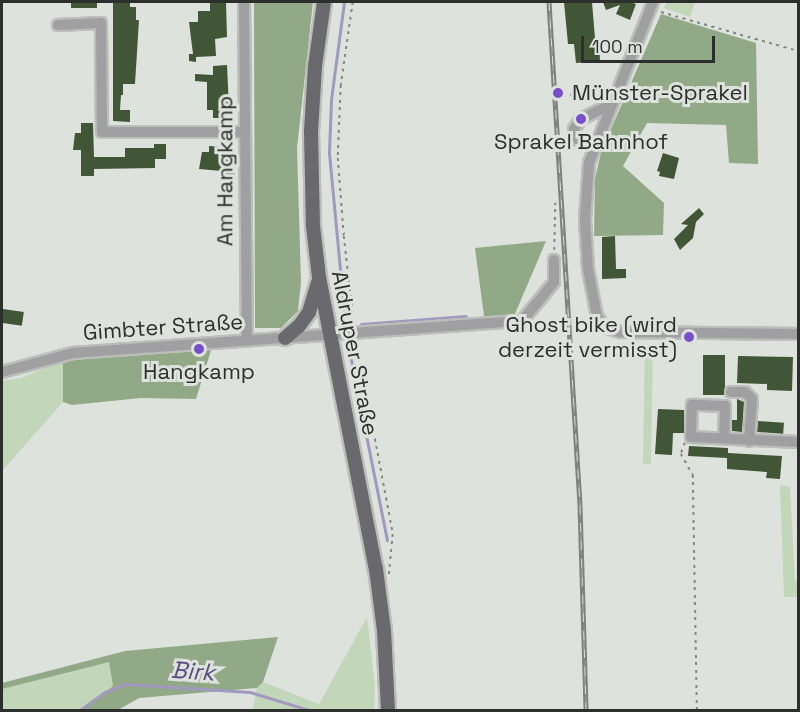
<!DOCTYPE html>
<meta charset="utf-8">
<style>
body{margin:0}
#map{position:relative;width:800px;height:712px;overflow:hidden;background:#dee2dc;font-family:"Space Grotesk",sans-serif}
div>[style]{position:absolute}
.green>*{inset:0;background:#c2d6b9;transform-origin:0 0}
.forest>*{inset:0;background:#92a987}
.stream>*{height:3px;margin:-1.5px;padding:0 1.5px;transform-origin:1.5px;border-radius:1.5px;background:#a199be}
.building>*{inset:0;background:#415537;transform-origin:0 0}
.path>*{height:1.5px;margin-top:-0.75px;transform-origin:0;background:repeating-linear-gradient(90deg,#848783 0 3px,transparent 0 7.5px)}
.roads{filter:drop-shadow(2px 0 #bbbeb9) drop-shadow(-2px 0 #bbbeb9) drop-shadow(0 2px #bbbeb9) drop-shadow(0 -2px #bbbeb9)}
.minor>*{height:10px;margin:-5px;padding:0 5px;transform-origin:5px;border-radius:5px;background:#a09fa2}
.major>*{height:14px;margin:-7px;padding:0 7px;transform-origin:7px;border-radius:7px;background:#6a696e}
.rail>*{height:5px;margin-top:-2.5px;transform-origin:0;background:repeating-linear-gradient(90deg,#dee2dc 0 9px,#7e817d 0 18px);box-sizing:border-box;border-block:2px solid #7e817d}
.dots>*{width:16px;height:16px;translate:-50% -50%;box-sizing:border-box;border:3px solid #dee2dc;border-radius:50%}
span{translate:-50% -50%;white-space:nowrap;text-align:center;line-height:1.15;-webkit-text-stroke:6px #dee2dc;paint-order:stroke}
.poi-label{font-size:22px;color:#2d2f2c}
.left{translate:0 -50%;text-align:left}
.right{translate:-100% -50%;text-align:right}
.street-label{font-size:22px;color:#2d2f2c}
.water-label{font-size:24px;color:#5a4c80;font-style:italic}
.frame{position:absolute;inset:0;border:3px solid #2d2f2c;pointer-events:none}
.scale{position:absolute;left:581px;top:36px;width:134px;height:27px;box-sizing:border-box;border:3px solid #2d2f2c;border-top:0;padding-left:8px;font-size:18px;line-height:21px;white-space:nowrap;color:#2d2f2c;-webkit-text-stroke:4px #dee2dc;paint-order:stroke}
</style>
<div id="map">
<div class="green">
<i style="clip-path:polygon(667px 2px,695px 2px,690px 17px,664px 8px)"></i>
<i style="left:653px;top:345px;width:119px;height:8px;rotate:91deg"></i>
<i style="clip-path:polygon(63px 361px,63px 402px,2px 471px,2px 381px,21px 378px)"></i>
<i style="clip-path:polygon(780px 485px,790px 487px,795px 581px,798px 582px,798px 597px,784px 597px)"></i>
<i style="clip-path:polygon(367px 617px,375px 687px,374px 710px,252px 710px,257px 688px,263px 682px,319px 704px)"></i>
<i style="clip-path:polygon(109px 661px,113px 686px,83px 710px,2px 710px,2px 689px)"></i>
</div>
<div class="forest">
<i style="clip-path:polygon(254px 2px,313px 2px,297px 148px,301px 282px,298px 311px,281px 328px,255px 328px)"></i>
<i style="clip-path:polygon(661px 14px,756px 43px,758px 164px,729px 163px,726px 125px,647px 123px,623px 166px,664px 203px,663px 235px,594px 236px,595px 179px,601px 152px)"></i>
<i style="clip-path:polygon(546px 241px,512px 321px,484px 316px,475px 248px)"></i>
<i style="clip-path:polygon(212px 347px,196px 399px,141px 398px,72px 405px,63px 402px,63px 361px)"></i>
<i style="clip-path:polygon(278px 637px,263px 682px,257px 688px,139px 698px,118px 710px,83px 710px,113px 686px,109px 662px,2px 689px,2px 683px,125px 651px)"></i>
</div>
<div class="stream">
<i style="left:344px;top:2px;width:99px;rotate:97.6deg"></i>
<i style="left:331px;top:100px;width:53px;rotate:92.2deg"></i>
<i style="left:329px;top:153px;width:161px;rotate:84.6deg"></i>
<i style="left:361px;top:324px;width:105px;rotate:-4.4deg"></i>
<i style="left:348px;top:345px;width:199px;rotate:78.7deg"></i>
<i style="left:80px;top:710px;width:31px;rotate:-36deg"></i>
<i style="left:105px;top:692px;width:22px;rotate:-22deg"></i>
<i style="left:125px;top:684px;width:125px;rotate:3.7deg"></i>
<i style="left:250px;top:692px;width:62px;rotate:17deg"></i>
</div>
<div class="building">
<i style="left:71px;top:2px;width:26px;height:6px"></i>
<i style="clip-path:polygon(113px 2px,130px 2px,130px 7px,136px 7px,136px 20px,139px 20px,135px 84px,123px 84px,123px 95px,121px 95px,120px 110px,130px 110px,130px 122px,113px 121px)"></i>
<i style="clip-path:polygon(210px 2px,226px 3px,227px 37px,215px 39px,216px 56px,196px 57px,196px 62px,189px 61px,189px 54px,193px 54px,189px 22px,198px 22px,198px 11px,210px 11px)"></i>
<i style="clip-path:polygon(564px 2px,592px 2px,595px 38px,599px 38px,600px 61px,576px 63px,574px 44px,568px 44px)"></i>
<i style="clip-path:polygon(603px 2px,629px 2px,636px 4px,630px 20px,616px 14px,620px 5px,606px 10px)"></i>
<i style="clip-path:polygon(227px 65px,229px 109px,234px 109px,235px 124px,223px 124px,223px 118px,213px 118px,213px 110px,207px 110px,207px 82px,195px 81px,195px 74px,213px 75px,213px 66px)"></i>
<i style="clip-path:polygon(81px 123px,93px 123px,94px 157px,125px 157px,125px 148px,154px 148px,154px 144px,166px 144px,166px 159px,155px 159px,155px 168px,94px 169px,94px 176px,81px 176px,81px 150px,73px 150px,75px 133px,81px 133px)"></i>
<i style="clip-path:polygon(209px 146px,235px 148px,235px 181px,222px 181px,222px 171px,199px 169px,202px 152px,209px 152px)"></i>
<i style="clip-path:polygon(663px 153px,679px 158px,674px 179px,659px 176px,660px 172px,657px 171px)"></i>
<i style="clip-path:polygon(699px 208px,704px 214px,696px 222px,693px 238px,680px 250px,674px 239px,688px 225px,681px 224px)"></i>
<i style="clip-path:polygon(615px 236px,616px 269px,626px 269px,626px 278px,602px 279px,602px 237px)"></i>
<i style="left:3px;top:309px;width:21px;height:14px;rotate:8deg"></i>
<i style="left:703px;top:355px;width:22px;height:40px"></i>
<i style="clip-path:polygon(738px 356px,793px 357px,792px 391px,767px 390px,767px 384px,737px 383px)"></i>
<i style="clip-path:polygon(737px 399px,744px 402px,742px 432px,732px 431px,732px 420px,737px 420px)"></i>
<i style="clip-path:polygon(658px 409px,684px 410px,684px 433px,673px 433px,672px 455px,655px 454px)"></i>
<i style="left:758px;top:421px;width:26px;height:11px;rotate:4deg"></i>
<i style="clip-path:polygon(689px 446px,728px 448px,728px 453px,782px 456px,780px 479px,766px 478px,767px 472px,727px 469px,727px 458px,688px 456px)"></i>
</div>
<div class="path">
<i style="left:353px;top:2px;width:84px;rotate:98.2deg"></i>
<i style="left:341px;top:85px;width:73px;rotate:92.4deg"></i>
<i style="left:338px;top:158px;width:78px;rotate:85.6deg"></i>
<i style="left:344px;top:236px;width:89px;rotate:83.5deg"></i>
<i style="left:661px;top:12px;width:142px;rotate:15.9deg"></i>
<i style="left:570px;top:95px;width:35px"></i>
<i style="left:554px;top:250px;width:47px;rotate:-88.8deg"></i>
<i style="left:357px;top:343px;width:194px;rotate:79.3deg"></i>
<i style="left:393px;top:534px;width:41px;rotate:95.6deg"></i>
<i style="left:685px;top:443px;width:12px;rotate:110deg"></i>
<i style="left:681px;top:454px;width:24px;rotate:60deg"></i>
<i style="left:693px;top:475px;width:235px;rotate:89deg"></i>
</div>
<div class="roads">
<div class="minor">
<i style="left:244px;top:2px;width:338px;rotate:89.5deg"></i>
<i style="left:653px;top:2px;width:173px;rotate:111.7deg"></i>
<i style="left:589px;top:163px;width:56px;rotate:94.1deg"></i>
<i style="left:585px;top:219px;width:50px;rotate:86.6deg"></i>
<i style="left:588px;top:269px;width:48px;rotate:79.2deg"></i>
<i style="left:597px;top:316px;width:13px;rotate:58deg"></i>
<i style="left:604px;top:327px;width:17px;rotate:17deg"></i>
<i style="left:620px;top:332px;width:178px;rotate:0.6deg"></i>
<i style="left:58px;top:25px;width:43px;rotate:-2.7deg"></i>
<i style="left:101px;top:23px;width:109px;rotate:89.5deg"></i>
<i style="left:102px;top:132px;width:142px"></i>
<i style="left:593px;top:149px;width:19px;rotate:-148deg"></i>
<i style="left:577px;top:139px;width:10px;rotate:-107deg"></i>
<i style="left:574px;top:129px;width:12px;rotate:-55deg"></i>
<i style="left:581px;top:119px;width:32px;rotate:-26deg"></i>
<i style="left:2px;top:372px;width:73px;rotate:-15deg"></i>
<i style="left:73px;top:353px;width:450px;rotate:-4.1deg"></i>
<i style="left:522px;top:321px;width:50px;rotate:-50.6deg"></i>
<i style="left:554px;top:282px;width:22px;rotate:-90deg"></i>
<i style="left:731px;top:392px;width:14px"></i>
<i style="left:745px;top:392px;width:10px;rotate:45deg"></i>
<i style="left:752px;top:399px;width:42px;rotate:94.1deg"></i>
<i style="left:724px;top:438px;width:32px;rotate:-88deg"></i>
<i style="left:725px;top:406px;width:33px;rotate:-178deg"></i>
<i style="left:692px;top:405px;width:32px;rotate:92deg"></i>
<i style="left:691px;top:437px;width:107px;rotate:2.7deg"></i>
</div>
<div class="major">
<i style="left:324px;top:2px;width:65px;rotate:98deg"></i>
<i style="left:315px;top:66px;width:66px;rotate:93.5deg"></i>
<i style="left:311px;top:132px;width:94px;rotate:88.8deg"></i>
<i style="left:313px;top:226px;width:51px;rotate:83.3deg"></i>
<i style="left:319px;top:277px;width:298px;rotate:79deg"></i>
<i style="left:376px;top:569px;width:63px;rotate:82.6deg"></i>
<i style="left:384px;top:631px;width:79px;rotate:87.1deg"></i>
<i style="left:285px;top:338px;width:18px;rotate:-41deg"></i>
<i style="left:299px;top:326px;width:17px;rotate:-54deg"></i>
<i style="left:309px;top:312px;width:31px;rotate:-73deg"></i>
</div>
</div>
<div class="rail">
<i style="left:549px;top:2px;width:504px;rotate:86.47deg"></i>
<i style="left:580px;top:505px;width:205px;rotate:88.3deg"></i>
</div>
<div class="dots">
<i style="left:558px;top:93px;background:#784fc8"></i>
<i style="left:581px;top:119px;background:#784fc8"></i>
<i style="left:689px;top:337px;background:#784fc8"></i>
<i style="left:199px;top:349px;background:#784fc8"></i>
</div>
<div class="poi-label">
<span class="left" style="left:572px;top:93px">Münster-Sprakel</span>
<span style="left:581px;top:142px">Sprakel Bahnhof</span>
<span class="right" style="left:677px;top:337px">Ghost bike (wird<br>derzeit vermisst)</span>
<span style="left:199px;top:372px">Hangkamp</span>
</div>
<div class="street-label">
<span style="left:225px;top:171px;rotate:-90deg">Am Hangkamp</span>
<span style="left:163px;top:327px;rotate:-4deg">Gimbter Straße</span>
<span style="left:355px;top:353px;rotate:79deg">Aldruper Straße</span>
</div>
<div class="water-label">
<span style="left:193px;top:671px;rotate:4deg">Birk</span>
</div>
<div class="frame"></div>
<div class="scale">100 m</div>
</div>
